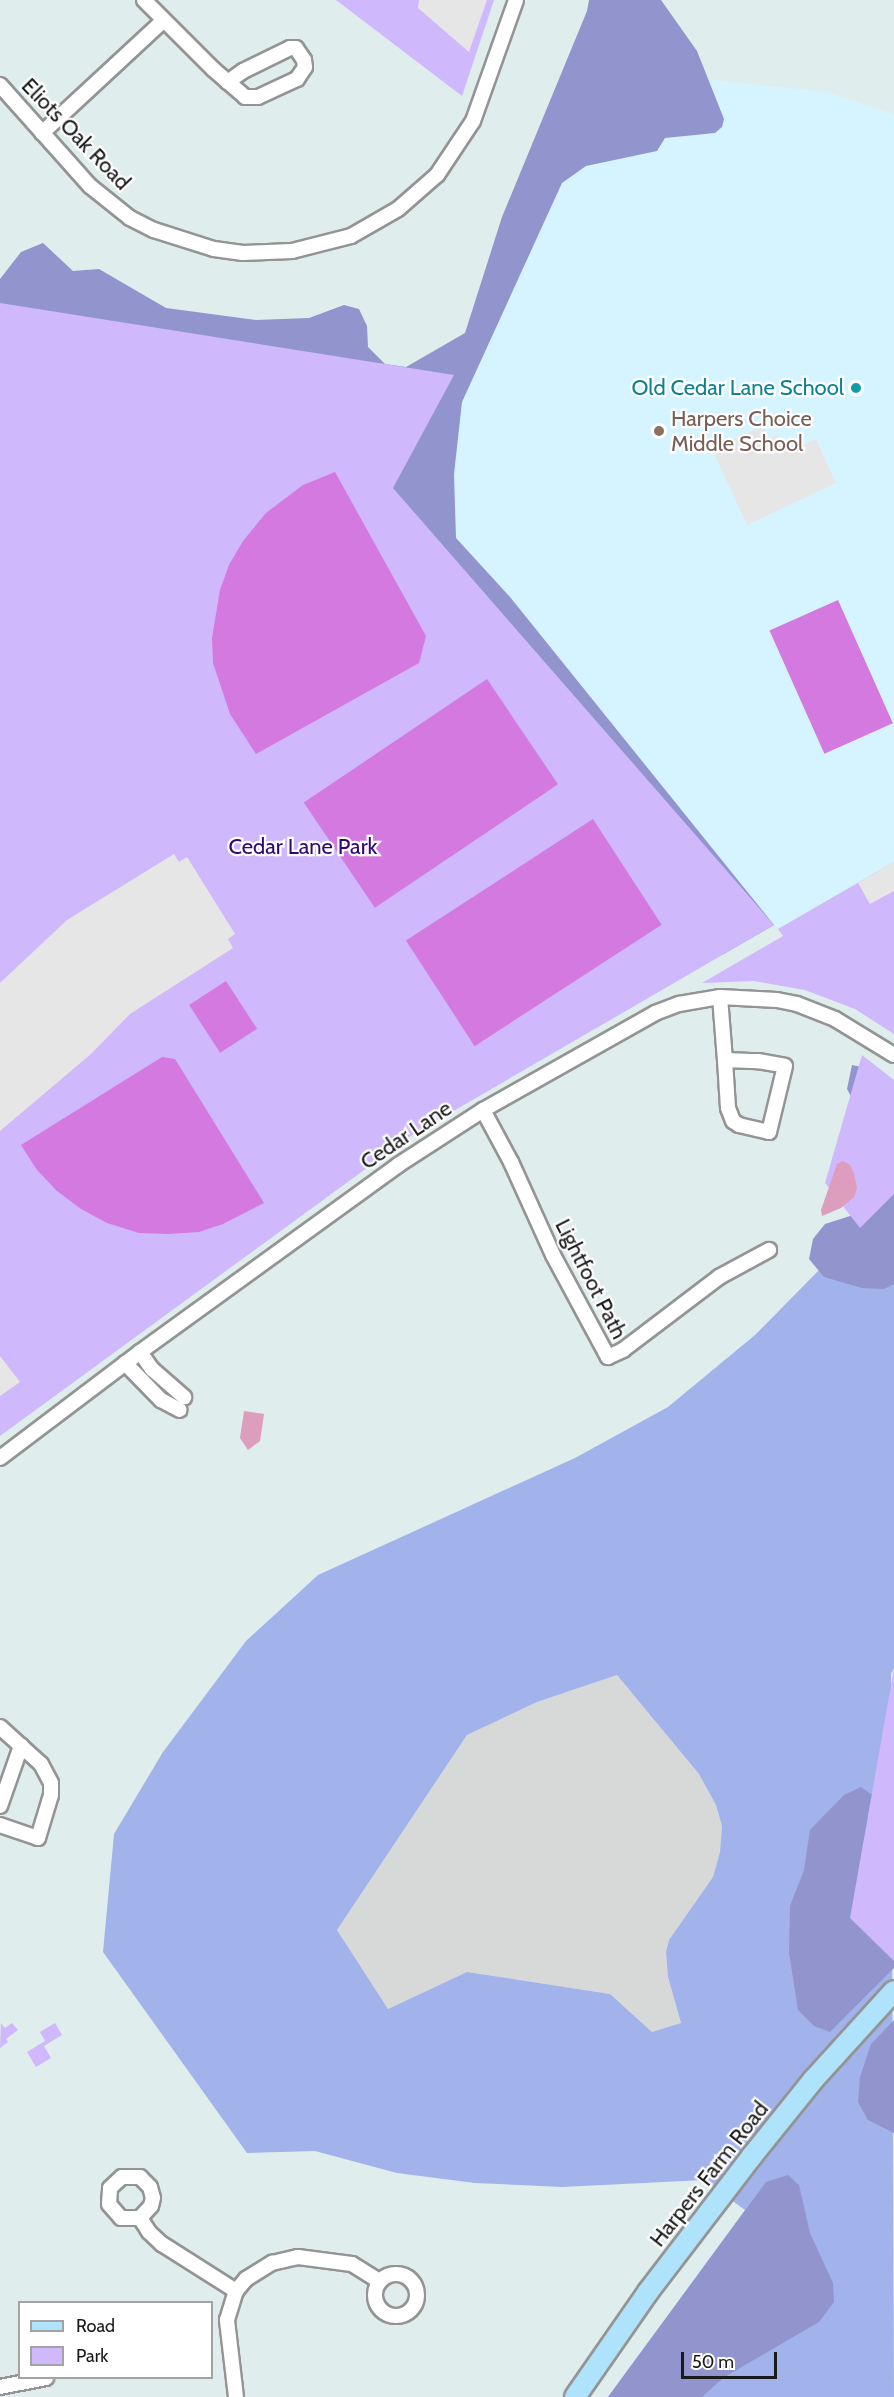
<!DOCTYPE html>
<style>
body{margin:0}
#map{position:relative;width:894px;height:2397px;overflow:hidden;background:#dfedec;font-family:Cabin,sans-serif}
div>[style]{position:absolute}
.residential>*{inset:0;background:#d7d9d8}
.education>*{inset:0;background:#d6f4ff}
.grass>*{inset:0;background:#a2b2ea}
.forest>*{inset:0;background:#9294ce}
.park>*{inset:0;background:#cfb8fb}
.pitch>*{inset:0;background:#d479e0;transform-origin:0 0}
.parking>*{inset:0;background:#e6e6e6}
.water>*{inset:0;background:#dd9dbd}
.roads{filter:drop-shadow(2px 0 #949494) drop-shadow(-2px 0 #949494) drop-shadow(0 2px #949494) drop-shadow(0 -2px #949494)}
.minor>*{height:14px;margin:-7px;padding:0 7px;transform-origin:7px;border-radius:7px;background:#fff}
.minor>.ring{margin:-7px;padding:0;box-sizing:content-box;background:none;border:14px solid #fff;border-radius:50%}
.secondary>*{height:20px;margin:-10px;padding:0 10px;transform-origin:10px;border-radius:10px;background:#afe3fb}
.dots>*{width:16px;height:16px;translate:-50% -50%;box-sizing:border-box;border:3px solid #fff;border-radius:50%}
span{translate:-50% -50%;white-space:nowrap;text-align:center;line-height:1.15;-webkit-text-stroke:4.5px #fff;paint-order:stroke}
.street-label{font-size:22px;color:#1a1a1a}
.culture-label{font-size:22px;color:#0d838f}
.right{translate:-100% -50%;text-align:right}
.education-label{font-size:22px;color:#785e54}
.left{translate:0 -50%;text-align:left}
.park-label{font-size:22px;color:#2f077a}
.legend{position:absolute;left:18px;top:2301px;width:195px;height:78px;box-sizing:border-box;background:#fff;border:2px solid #a3a3a3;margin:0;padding:8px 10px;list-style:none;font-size:18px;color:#1a1a1a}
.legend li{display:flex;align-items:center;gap:12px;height:30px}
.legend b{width:30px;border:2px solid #a3a3a3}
.scale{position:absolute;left:681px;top:2352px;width:96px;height:27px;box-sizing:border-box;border:3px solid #1a1a1a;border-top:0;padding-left:8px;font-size:18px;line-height:21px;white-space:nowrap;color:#1a1a1a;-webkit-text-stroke:4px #fff;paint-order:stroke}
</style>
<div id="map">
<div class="residential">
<i style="clip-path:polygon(617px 1675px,699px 1774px,716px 1805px,722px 1826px,720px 1852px,713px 1877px,669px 1940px,666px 1952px,668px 1977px,681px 2023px,652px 2032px,610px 1994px,467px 1972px,388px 2009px,337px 1930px,467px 1735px,537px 1702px)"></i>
</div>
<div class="education">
<i style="clip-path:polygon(693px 78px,827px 92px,894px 114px,894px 862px,778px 929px,393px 488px,454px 375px,527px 193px)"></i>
</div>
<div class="grass">
<i style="clip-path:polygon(evenodd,894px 1194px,894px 1668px,891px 1674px,894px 2397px,608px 2397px,745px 2210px,704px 2180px,562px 2187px,475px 2183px,397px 2173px,315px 2151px,247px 2153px,103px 1952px,114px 1834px,163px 1752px,246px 1641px,318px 1575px,575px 1458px,668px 1407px,755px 1335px,894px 1194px,617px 1675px,699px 1774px,716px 1805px,722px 1826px,720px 1852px,713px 1877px,669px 1940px,666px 1952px,668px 1977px,681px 2023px,652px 2032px,610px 1994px,467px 1972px,388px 2009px,337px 1930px,467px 1735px,537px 1702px,617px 1675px)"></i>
</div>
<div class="forest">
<i style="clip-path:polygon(589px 0,661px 0,697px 51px,724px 119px,722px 127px,715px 133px,665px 138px,657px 151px,586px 166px,562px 183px,462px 402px,454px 474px,456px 538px,510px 597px,774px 925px,722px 955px,0 372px,0 279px,21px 252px,43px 243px,73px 271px,99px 269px,166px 308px,256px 320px,309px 318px,344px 305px,359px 309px,367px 326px,368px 347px,385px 364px,406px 367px,465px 333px,502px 217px,587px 11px)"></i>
<i style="clip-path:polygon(852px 1065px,876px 1070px,894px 1081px,894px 1284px,884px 1289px,862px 1288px,824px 1277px,809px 1259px,813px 1239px,825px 1224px,850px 1216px,875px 1190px,869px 1130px,847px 1089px)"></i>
<i style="clip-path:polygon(861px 1787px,871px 1794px,894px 1787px,894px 1968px,830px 2032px,814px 2026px,798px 2010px,789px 1953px,790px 1906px,804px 1870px,810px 1830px,844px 1795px)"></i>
<i style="clip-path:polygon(894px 2020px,894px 2133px,868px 2120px,858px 2102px,860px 2077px,871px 2044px)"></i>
<i style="clip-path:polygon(788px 2175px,799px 2185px,810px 2233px,833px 2283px,834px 2302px,819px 2322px,723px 2378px,702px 2397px,608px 2397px,766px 2182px)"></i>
</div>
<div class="park">
<i style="clip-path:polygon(336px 0,494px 0,462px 96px)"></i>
<i style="clip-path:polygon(0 303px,454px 375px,393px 488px,774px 925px,412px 1135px,0 1436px)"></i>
<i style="clip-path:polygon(894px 862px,894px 1034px,855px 1009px,805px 990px,754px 981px,702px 983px,783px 936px,778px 929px)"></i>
<i style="clip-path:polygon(862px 1055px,894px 1080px,894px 1194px,860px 1228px,825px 1183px)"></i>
<i style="clip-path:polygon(894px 1668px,894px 1961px,850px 1918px)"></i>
<i style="clip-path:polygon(1px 2023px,5px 2028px,12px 2023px,18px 2030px,6px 2039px,8px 2042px,0 2048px)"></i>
<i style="clip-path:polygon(55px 2023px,62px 2035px,44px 2046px,51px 2058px,36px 2067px,27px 2052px,45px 2041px,40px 2032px)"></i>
</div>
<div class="pitch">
<i style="clip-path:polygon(335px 472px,426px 636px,419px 663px,256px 754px,230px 714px,213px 663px,212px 638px,220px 590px,229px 565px,243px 541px,266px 513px,303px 485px)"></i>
<i style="left:838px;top:600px;width:135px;height:75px;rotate:66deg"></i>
<i style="left:487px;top:679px;width:127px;height:221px;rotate:56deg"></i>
<i style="left:593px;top:819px;width:126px;height:223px;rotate:57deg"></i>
<i style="left:226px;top:981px;width:57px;height:44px;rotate:57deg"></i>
<i style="clip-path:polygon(162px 1057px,175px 1059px,264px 1203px,223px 1224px,199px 1232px,168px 1234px,139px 1233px,107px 1223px,81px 1209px,57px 1191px,37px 1170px,21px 1145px)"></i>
</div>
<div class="parking">
<i style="clip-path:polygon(419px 0,487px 0,469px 52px,418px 8px)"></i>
<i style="clip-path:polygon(763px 426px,769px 438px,777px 435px,786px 452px,816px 439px,836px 483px,747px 525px,712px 449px)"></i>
<i style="clip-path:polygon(174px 854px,179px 862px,187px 857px,235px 934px,228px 939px,233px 948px,130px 1014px,91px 1054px,0 1131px,0 983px,67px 920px)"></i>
<i style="clip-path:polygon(894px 862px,894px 891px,870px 904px,858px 883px)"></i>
<i style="clip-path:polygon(0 1356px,20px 1382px,0 1396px)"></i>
</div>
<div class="water">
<i style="clip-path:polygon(843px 1161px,850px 1165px,854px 1174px,857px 1188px,854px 1197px,841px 1208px,822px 1216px,821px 1210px,837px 1164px)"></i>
<i style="clip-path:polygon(244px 1411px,264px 1414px,260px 1441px,248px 1450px,240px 1438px)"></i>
</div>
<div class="roads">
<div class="minor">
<i style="left:144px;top:0;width:98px;rotate:45deg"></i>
<i style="left:213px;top:69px;width:20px;rotate:41deg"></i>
<i style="left:228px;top:82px;width:23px;rotate:41deg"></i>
<i style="left:245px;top:97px;width:13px"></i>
<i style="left:258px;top:97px;width:43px;rotate:-24.8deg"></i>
<i style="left:297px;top:79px;width:14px;rotate:-56deg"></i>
<i style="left:305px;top:67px;width:7px;rotate:-98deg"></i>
<i style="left:304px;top:60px;width:14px;rotate:-124deg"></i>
<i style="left:296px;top:48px;width:6px;rotate:180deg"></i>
<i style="left:290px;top:48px;width:52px;rotate:153.9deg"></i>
<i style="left:243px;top:71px;width:19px;rotate:144deg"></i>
<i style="left:0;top:85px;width:135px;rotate:48.3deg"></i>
<i style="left:90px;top:186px;width:51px;rotate:38.7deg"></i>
<i style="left:130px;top:218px;width:27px;rotate:27deg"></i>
<i style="left:154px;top:230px;width:63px;rotate:17.6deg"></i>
<i style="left:214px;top:249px;width:29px;rotate:8deg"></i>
<i style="left:243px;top:253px;width:49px;rotate:-2.3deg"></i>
<i style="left:292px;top:251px;width:61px;rotate:-14.3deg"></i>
<i style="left:351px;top:236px;width:54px;rotate:-29.9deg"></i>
<i style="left:398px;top:209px;width:52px;rotate:-41.1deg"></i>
<i style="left:437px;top:175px;width:65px;rotate:-56.3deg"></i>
<i style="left:473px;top:121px;width:128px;rotate:-70.4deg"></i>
<i style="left:42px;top:133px;width:166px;rotate:-42.8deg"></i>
<i style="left:720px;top:997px;width:63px;rotate:85.5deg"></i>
<i style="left:725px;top:1060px;width:33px;rotate:2deg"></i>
<i style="left:758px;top:1061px;width:27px;rotate:10deg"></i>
<i style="left:785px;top:1066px;width:68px;rotate:103.6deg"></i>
<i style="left:769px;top:1132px;width:31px;rotate:-167deg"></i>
<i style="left:739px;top:1125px;width:7px;rotate:-146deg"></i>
<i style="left:733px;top:1121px;width:14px;rotate:-111deg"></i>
<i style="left:728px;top:1108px;width:48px;rotate:-93.6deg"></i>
<i style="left:483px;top:1110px;width:59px;rotate:61.7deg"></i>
<i style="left:511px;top:1162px;width:102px;rotate:65.7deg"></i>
<i style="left:553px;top:1255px;width:116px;rotate:61.7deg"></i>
<i style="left:608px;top:1357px;width:17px;rotate:-25deg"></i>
<i style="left:623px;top:1350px;width:121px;rotate:-37.2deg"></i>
<i style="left:719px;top:1277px;width:57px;rotate:-28.4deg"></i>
<i style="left:140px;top:1352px;width:21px;rotate:55deg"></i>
<i style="left:152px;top:1369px;width:43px;rotate:41.2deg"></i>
<i style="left:125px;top:1363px;width:52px;rotate:45.8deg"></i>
<i style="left:161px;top:1400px;width:21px;rotate:28deg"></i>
<i style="left:0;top:1458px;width:176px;rotate:-37.1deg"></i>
<i style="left:140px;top:1352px;width:319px;rotate:-35.9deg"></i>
<i style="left:398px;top:1165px;width:101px;rotate:-32.9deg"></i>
<i style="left:483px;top:1110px;width:197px;rotate:-29.4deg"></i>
<i style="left:655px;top:1013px;width:26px;rotate:-21deg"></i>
<i style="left:679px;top:1004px;width:42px;rotate:-9.7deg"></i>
<i style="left:720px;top:997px;width:57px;rotate:3deg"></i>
<i style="left:777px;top:1000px;width:20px;rotate:11deg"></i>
<i style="left:797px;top:1004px;width:41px;rotate:21.5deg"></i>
<i style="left:835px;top:1019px;width:69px;rotate:31.4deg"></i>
<i style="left:0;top:1727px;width:55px;rotate:42.1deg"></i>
<i style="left:41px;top:1764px;width:21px;rotate:62deg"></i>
<i style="left:51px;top:1783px;width:12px;rotate:90deg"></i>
<i style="left:51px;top:1795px;width:45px;rotate:106.8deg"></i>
<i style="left:38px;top:1838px;width:40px;rotate:-161.1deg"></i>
<i style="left:0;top:1806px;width:64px;rotate:-70.7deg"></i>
<i style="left:140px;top:2218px;width:19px;rotate:180deg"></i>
<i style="left:121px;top:2218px;width:18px;rotate:-131deg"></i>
<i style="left:109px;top:2204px;width:16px;rotate:-86deg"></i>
<i style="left:110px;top:2188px;width:16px;rotate:-43deg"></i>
<i style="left:122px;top:2177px;width:18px"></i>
<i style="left:140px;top:2177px;width:14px;rotate:45deg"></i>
<i style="left:150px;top:2187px;width:11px;rotate:75deg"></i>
<i style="left:153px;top:2198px;width:8px;rotate:104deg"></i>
<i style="left:151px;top:2206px;width:16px;rotate:133deg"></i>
<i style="left:140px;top:2218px;width:17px;rotate:57deg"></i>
<i style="left:149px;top:2232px;width:18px;rotate:43deg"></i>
<i style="left:162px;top:2244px;width:88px;rotate:32.4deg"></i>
<i class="ring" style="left:375px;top:2274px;width:28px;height:28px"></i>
<i style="left:0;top:2387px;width:47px;rotate:-11.1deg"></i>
<i style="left:236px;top:2397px;width:78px;rotate:-96.7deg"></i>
<i style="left:227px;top:2320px;width:30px;rotate:-73deg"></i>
<i style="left:236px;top:2291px;width:16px;rotate:-50deg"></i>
<i style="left:246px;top:2279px;width:31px;rotate:-32deg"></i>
<i style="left:272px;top:2263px;width:27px;rotate:-13deg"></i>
<i style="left:298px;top:2257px;width:54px;rotate:7.4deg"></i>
<i style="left:352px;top:2264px;width:32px;rotate:32deg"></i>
</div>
<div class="secondary">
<i style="left:575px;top:2397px;width:128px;rotate:-55.2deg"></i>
<i style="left:648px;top:2292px;width:171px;rotate:-52.6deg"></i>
<i style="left:752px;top:2156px;width:97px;rotate:-51.2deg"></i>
<i style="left:813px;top:2080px;width:120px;rotate:-47.7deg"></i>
</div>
</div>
<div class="dots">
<i style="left:856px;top:388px;background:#0f9aa8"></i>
<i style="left:659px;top:431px;background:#8d6e63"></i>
</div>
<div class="street-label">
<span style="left:76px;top:134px;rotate:46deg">Eliots Oak Road</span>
<span style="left:406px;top:1135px;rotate:-34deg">Cedar Lane</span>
<span style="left:591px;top:1279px;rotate:63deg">Lightfoot Path</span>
<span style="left:709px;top:2174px;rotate:-52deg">Harpers Farm Road</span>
</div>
<div class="culture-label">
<span class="right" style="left:844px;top:388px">Old Cedar Lane School</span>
</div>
<div class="education-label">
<span class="left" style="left:671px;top:431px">Harpers Choice<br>Middle School</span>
</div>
<div class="park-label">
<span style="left:303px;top:847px">Cedar Lane Park</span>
</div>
<ul class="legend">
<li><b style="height:8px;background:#afe3fb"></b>Road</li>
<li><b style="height:16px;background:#cfb8fb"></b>Park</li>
</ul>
<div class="scale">50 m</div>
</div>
